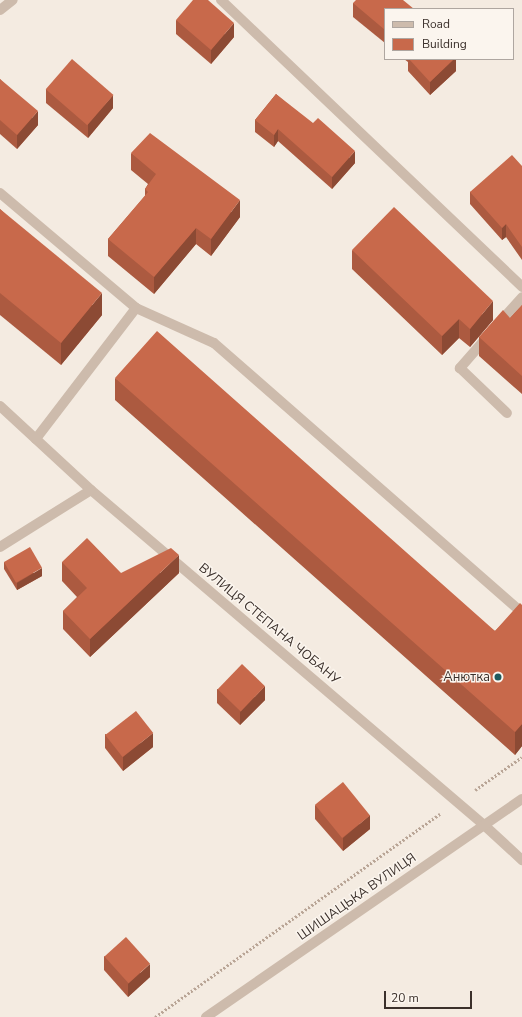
<!DOCTYPE html>
<meta charset="utf-8">
<style>
body{margin:0}
#map{position:relative;width:522px;height:1017px;overflow:hidden;background:#f4ebe1;font-family:"Nunito Sans",sans-serif}
div>[style]{position:absolute}
.path>*{height:2.5px;margin-top:-1.25px;transform-origin:0;background:repeating-linear-gradient(90deg,#b9a596 0 2px,transparent 0 4px)}
.minor>*{height:10px;margin:-5px;padding:0 5px;transform-origin:5px;border-radius:5px;background:#cdbbac}
.wall>*{inset:0;background:#ac5a40}
.shaded-wall>*{inset:0;background:#8c4a34}
.building>*{inset:0;background:#c8694b;transform-origin:0 0}
.dots>*{width:11px;height:11px;translate:-50% -50%;box-sizing:border-box;border:2px solid #fbf5ee;border-radius:50%}
span{translate:-50% -50%;white-space:nowrap;text-align:center;line-height:1.15;-webkit-text-stroke:3px #fbf5ee;paint-order:stroke}
.street-label{font-size:13px;color:#3b302b}
.poi-label{font-size:13px;color:#3b302b}
.right{translate:-100% -50%;text-align:right}
.legend{position:absolute;left:384px;top:8px;width:130px;height:52px;box-sizing:border-box;background:#fbf5ee;border:1px solid #aea6a0;margin:0;padding:5px 7px;list-style:none;font-size:12px;color:#3b302b}
.legend li{display:flex;align-items:center;gap:8px;height:20px}
.legend b{width:20px;border:1px solid #aea6a0}
.scale{position:absolute;left:384px;top:991px;width:88px;height:18px;box-sizing:border-box;border:2px solid #3b302b;border-top:0;padding-left:5px;font-size:12px;line-height:14px;white-space:nowrap;color:#3b302b;-webkit-text-stroke:3px #fbf5ee;paint-order:stroke}
</style>
<div id="map">
<div class="path">
<i style="left:475px;top:790px;width:57px;rotate:-35.1deg"></i>
<i style="left:155px;top:1017px;width:350px;rotate:-35.5deg"></i>
</div>
<div class="minor">
<i style="left:221px;top:0;width:416px;rotate:43.6deg"></i>
<i style="left:0;top:10px;width:16px;rotate:-38deg"></i>
<i style="left:0;top:193px;width:178px;rotate:40.2deg"></i>
<i style="left:136px;top:308px;width:165px;rotate:127.4deg"></i>
<i style="left:136px;top:308px;width:85px;rotate:24.2deg"></i>
<i style="left:214px;top:343px;width:410px;rotate:41.2deg"></i>
<i style="left:498px;top:324px;width:36px;rotate:-48deg"></i>
<i style="left:488px;top:336px;width:43px;rotate:131.2deg"></i>
<i style="left:460px;top:368px;width:65px;rotate:43.8deg"></i>
<i style="left:0;top:406px;width:124px;rotate:42.7deg"></i>
<i style="left:91px;top:490px;width:516px;rotate:40.44deg"></i>
<i style="left:484px;top:825px;width:52px;rotate:42.6deg"></i>
<i style="left:0;top:547px;width:107px;rotate:-32.1deg"></i>
<i style="left:206px;top:1017px;width:384px;rotate:-34.6deg"></i>
</div>
<div class="wall">
<i style="clip-path:polygon(353px 3px,385px 9px,385px 43px,353px 17px)"></i>
<i style="clip-path:polygon(176px 20px,234px 37px,211px 64px,176px 34px)"></i>
<i style="clip-path:polygon(404px 59px,456px 59px,456px 71px,430px 95px,408px 71px,408px 62px)"></i>
<i style="clip-path:polygon(0 79px,38px 125px,17px 149px,0 134px)"></i>
<i style="clip-path:polygon(46px 89px,113px 108px,88px 138px,46px 103px)"></i>
<i style="clip-path:polygon(276px 94px,355px 163px,332px 189px,278px 141px,274px 147px,255px 132px,255px 120px)"></i>
<i style="clip-path:polygon(131px 153px,240px 217px,211px 256px,196px 244px,154px 294px,108px 256px,108px 239px,145px 196px,145px 189px,148px 184px,131px 170px)"></i>
<i style="clip-path:polygon(522px 166px,522px 260px,506px 237px,502px 240px,470px 204px,470px 192px)"></i>
<i style="clip-path:polygon(0 209px,102px 315px,61px 365px,0 315px)"></i>
<i style="clip-path:polygon(352px 250px,493px 320px,470px 347px,459px 338px,442px 355px,352px 269px)"></i>
<i style="clip-path:polygon(522px 305px,522px 394px,479px 356px,479px 337px,510px 318px)"></i>
<i style="clip-path:polygon(115px 378px,495px 631px,522px 605px,522px 746px,515px 755px,115px 400px)"></i>
<i style="clip-path:polygon(4px 562px,42px 576px,17px 590px,4px 569px)"></i>
<i style="clip-path:polygon(62px 562px,121px 573px,179px 573px,90px 657px,63px 629px,63px 611px,77px 597px,62px 581px)"></i>
<i style="clip-path:polygon(217px 689px,265px 700px,240px 725px,217px 703px)"></i>
<i style="clip-path:polygon(105px 734px,153px 747px,123px 771px,105px 748px)"></i>
<i style="clip-path:polygon(315px 805px,370px 829px,343px 851px,315px 819px)"></i>
<i style="clip-path:polygon(104px 956px,150px 977px,128px 997px,104px 970px)"></i>
</div>
<div class="shaded-wall">
<i style="clip-path:polygon(234px 23px,234px 37px,211px 64px,211px 50px)"></i>
<i style="clip-path:polygon(454px 59px,456px 59px,456px 71px,430px 95px,430px 82px)"></i>
<i style="clip-path:polygon(113px 95px,113px 108px,88px 138px,88px 124px)"></i>
<i style="clip-path:polygon(38px 111px,38px 125px,17px 149px,17px 135px)"></i>
<i style="clip-path:polygon(278px 129px,278px 141px,274px 147px,274px 135px)"></i>
<i style="clip-path:polygon(355px 151px,355px 163px,332px 189px,332px 177px)"></i>
<i style="clip-path:polygon(240px 200px,240px 217px,211px 256px,211px 239px)"></i>
<i style="clip-path:polygon(506px 224px,506px 237px,502px 240px,502px 228px)"></i>
<i style="clip-path:polygon(196px 228px,196px 244px,154px 294px,154px 277px)"></i>
<i style="clip-path:polygon(102px 293px,102px 315px,61px 365px,61px 343px)"></i>
<i style="clip-path:polygon(493px 301px,493px 320px,470px 347px,470px 329px)"></i>
<i style="clip-path:polygon(459px 319px,459px 338px,442px 355px,442px 336px)"></i>
<i style="clip-path:polygon(179px 555px,179px 573px,90px 657px,90px 639px)"></i>
<i style="clip-path:polygon(42px 568px,42px 576px,17px 590px,17px 583px)"></i>
<i style="clip-path:polygon(265px 686px,265px 700px,240px 725px,240px 712px)"></i>
<i style="clip-path:polygon(522px 724px,522px 746px,515px 755px,515px 732px)"></i>
<i style="clip-path:polygon(153px 733px,153px 747px,123px 771px,123px 757px)"></i>
<i style="clip-path:polygon(370px 815px,370px 829px,343px 851px,343px 838px)"></i>
<i style="clip-path:polygon(150px 964px,150px 977px,128px 997px,128px 984px)"></i>
</div>
<div class="building">
<i style="clip-path:polygon(193px 0,208px 0,234px 23px,211px 50px,176px 20px)"></i>
<i style="clip-path:polygon(356px 0,403px 0,414px 9px,385px 9px,385px 30px,353px 3px)"></i>
<i style="left:72px;top:59px;width:55px;height:40px;rotate:41deg"></i>
<i style="clip-path:polygon(409px 59px,454px 59px,430px 82px)"></i>
<i style="clip-path:polygon(0 79px,38px 111px,17px 135px,0 120px)"></i>
<i style="clip-path:polygon(276px 94px,313px 123px,318px 118px,355px 151px,332px 177px,278px 129px,274px 135px,255px 120px)"></i>
<i style="clip-path:polygon(150px 133px,240px 200px,211px 239px,196px 228px,154px 277px,108px 239px,148px 192px,145px 189px,156px 174px,131px 153px)"></i>
<i style="clip-path:polygon(512px 155px,522px 166px,522px 247px,506px 224px,502px 228px,470px 192px)"></i>
<i style="clip-path:polygon(394px 207px,493px 301px,470px 329px,459px 319px,442px 336px,352px 250px)"></i>
<i style="clip-path:polygon(0 209px,102px 293px,61px 343px,0 293px)"></i>
<i style="clip-path:polygon(522px 305px,522px 376px,479px 337px,503px 310px,510px 318px)"></i>
<i style="clip-path:polygon(157px 331px,495px 631px,520px 603px,522px 605px,522px 724px,515px 732px,115px 378px)"></i>
<i style="clip-path:polygon(87px 538px,121px 573px,171px 548px,179px 555px,90px 639px,63px 611px,87px 588px,62px 562px)"></i>
<i style="left:30px;top:547px;width:24px;height:30px;rotate:60deg"></i>
<i style="left:242px;top:664px;width:32px;height:35px;rotate:44deg"></i>
<i style="left:136px;top:711px;width:28px;height:39px;rotate:52deg"></i>
<i style="left:343px;top:782px;width:43px;height:36px;rotate:51deg"></i>
<i style="left:126px;top:937px;width:36px;height:29px;rotate:48deg"></i>
</div>
<div class="dots">
<i style="left:498px;top:677px;background:#1f5a5e"></i>
</div>
<div class="street-label">
<span style="left:269px;top:624px;rotate:40deg">ВУЛИЦЯ СТЕПАНА ЧОБАНУ</span>
<span style="left:357px;top:897px;rotate:-35deg">ШИШАЦЬКА ВУЛИЦЯ</span>
</div>
<div class="poi-label">
<span class="right" style="left:490px;top:677px">Анютка</span>
</div>
<ul class="legend">
<li><b style="height:5px;background:#cdbbac"></b>Road</li>
<li><b style="height:11px;background:#c8694b"></b>Building</li>
</ul>
<div class="scale">20 m</div>
</div>
